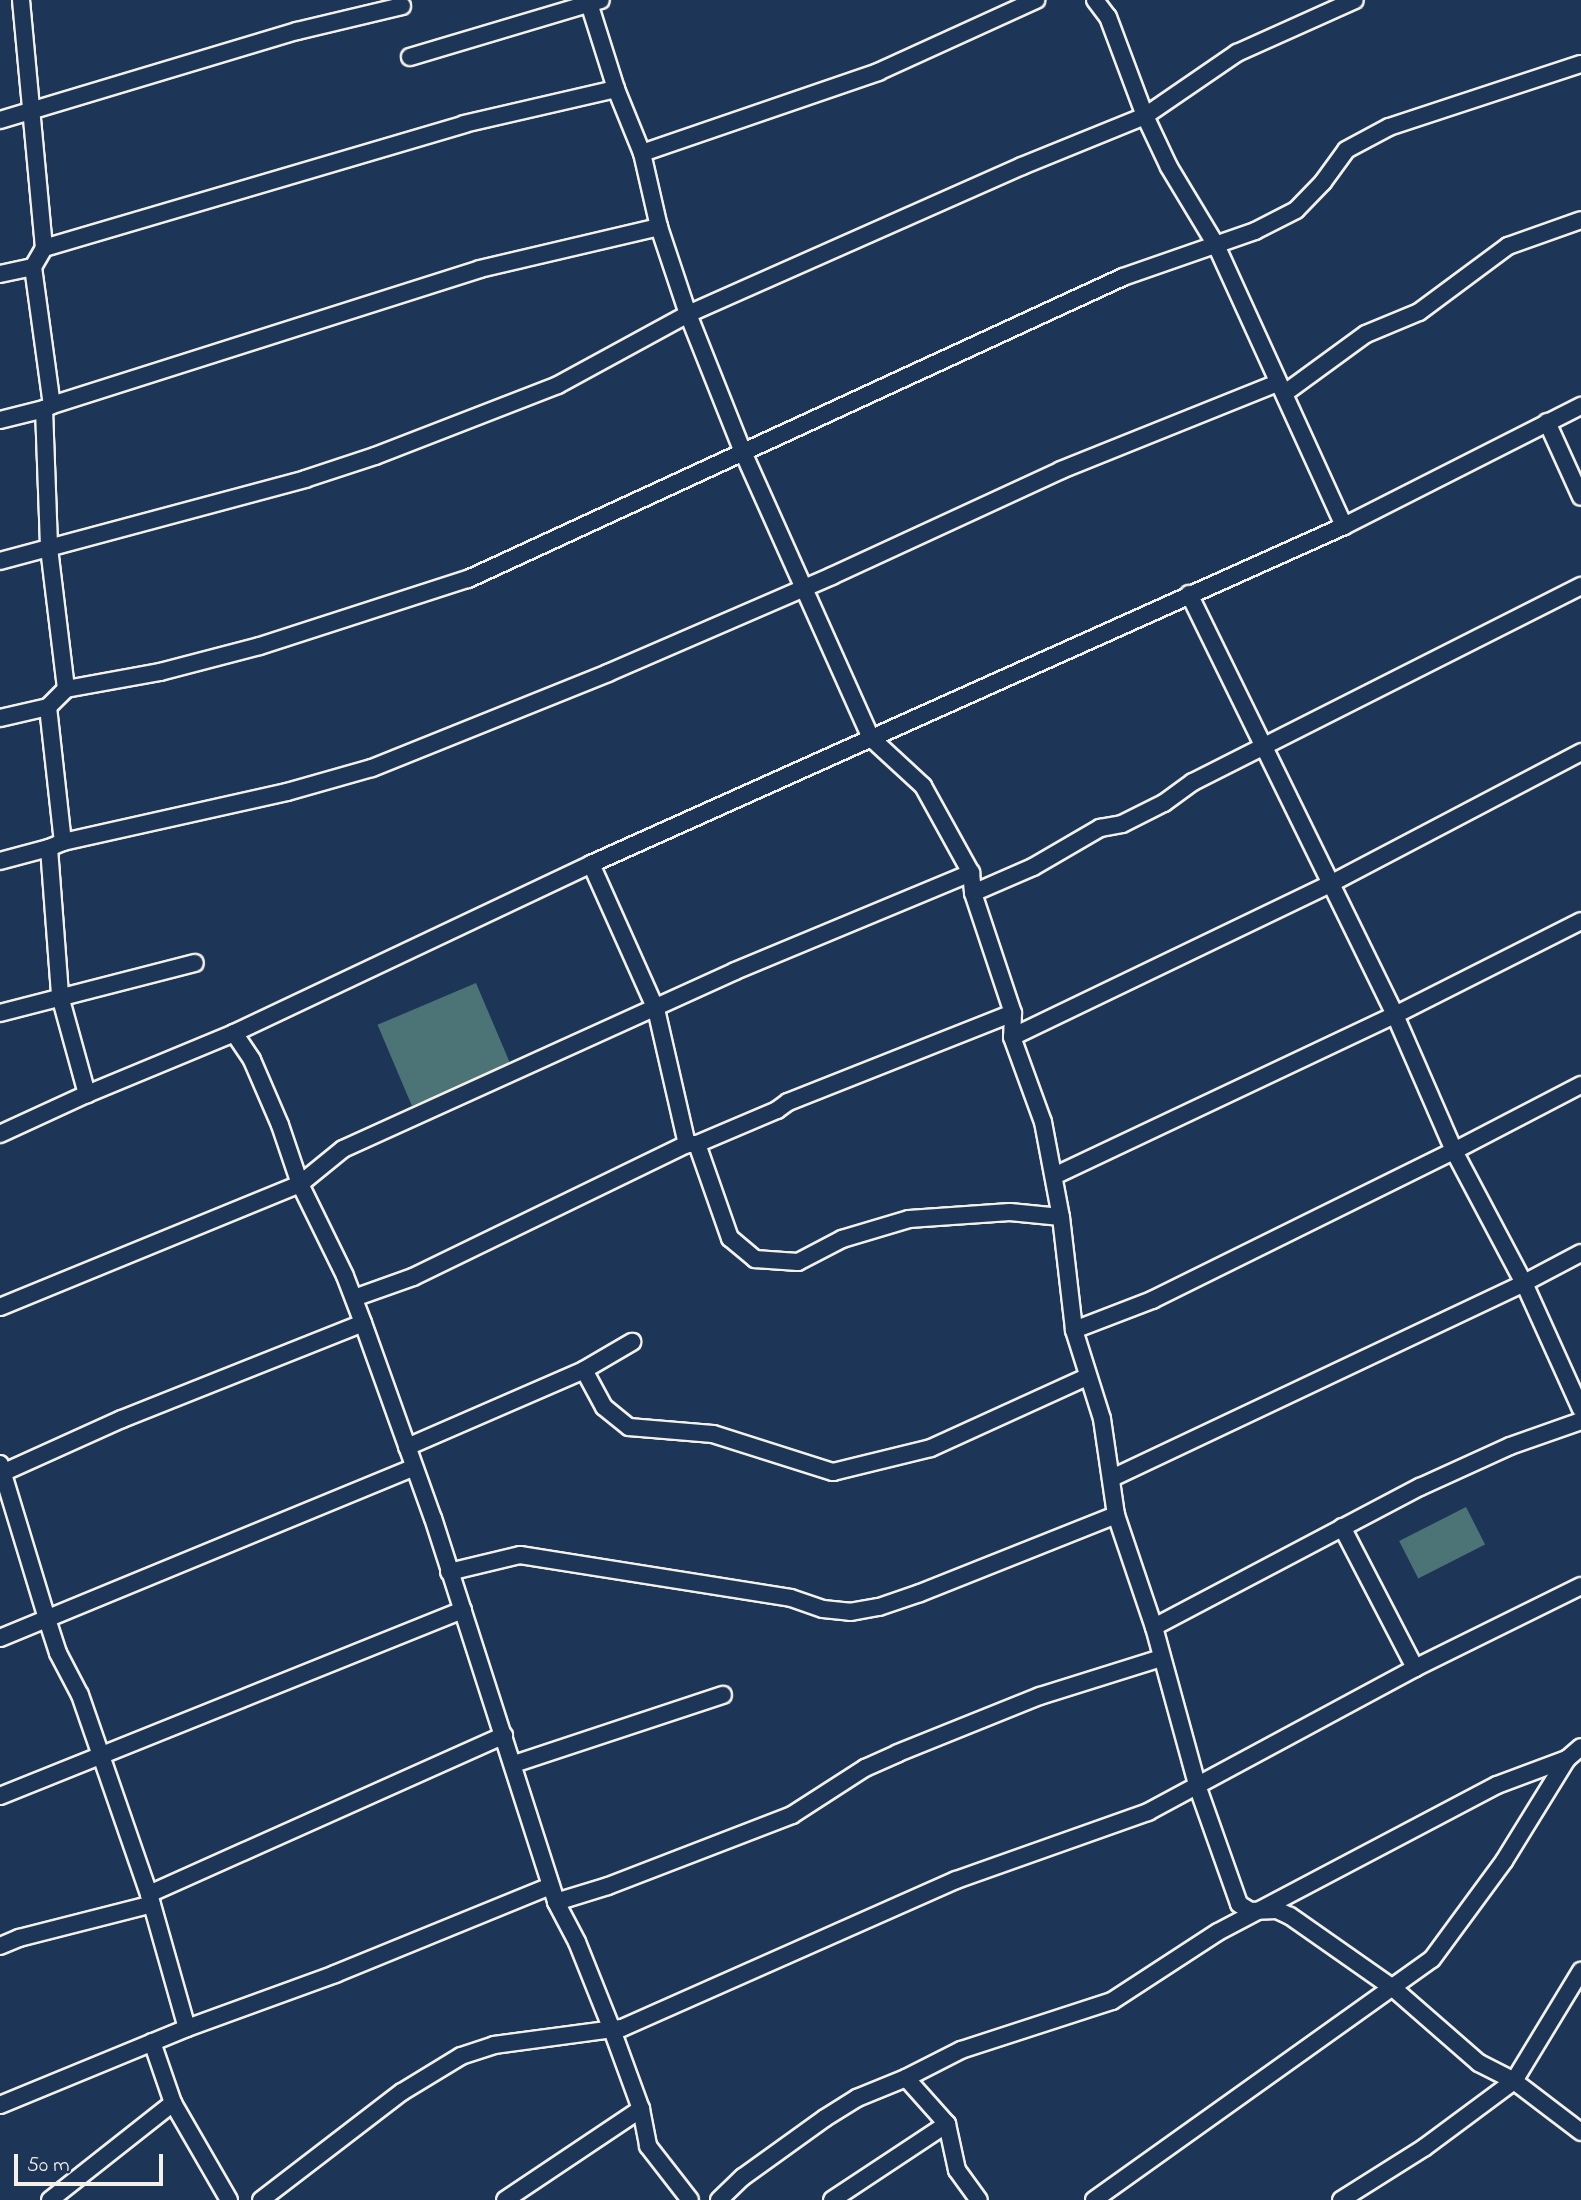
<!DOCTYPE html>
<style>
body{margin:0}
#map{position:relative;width:1581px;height:2200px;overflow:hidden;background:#1d3557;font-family:"Indie Flower",sans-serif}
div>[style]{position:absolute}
.green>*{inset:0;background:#4c7376;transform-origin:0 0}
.roads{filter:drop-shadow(2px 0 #f4f1e8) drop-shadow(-2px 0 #f4f1e8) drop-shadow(0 2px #f4f1e8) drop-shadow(0 -2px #f4f1e8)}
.street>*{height:16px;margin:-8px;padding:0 8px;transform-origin:8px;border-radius:8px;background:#1d3557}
span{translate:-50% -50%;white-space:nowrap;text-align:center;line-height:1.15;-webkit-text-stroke:5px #1d3557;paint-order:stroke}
.scale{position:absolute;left:14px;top:2154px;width:149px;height:32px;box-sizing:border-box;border:4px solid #f4f1e8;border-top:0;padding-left:9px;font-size:21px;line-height:24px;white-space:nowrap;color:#f4f1e8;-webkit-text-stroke:5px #1d3557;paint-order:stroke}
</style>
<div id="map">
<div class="green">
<i style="left:476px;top:983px;width:88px;height:107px;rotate:67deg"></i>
<i style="left:1466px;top:1507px;width:42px;height:75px;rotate:63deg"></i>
</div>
<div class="roads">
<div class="street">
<i style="left:21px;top:0;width:249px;rotate:84.7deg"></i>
<i style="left:44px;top:248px;width:22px;rotate:120deg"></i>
<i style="left:33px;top:267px;width:139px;rotate:82.2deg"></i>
<i style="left:52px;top:405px;width:9px;rotate:153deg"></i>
<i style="left:44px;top:409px;width:139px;rotate:87.9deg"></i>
<i style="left:49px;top:548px;width:142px;rotate:83.1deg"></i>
<i style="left:66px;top:689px;width:25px;rotate:135deg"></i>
<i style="left:48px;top:707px;width:136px;rotate:83.7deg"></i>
<i style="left:63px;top:842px;width:15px;rotate:157deg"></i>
<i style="left:49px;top:848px;width:148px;rotate:85.7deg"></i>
<i style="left:60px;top:996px;width:102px;rotate:74.6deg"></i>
<i style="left:588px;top:0;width:93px;rotate:72.5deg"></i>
<i style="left:616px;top:89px;width:69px;rotate:67.9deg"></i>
<i style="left:642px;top:153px;width:76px;rotate:77.1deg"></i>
<i style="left:659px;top:227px;width:92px;rotate:71.6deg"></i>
<i style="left:688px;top:314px;width:149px;rotate:68.3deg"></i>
<i style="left:743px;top:452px;width:313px;rotate:65.9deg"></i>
<i style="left:871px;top:738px;width:71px;rotate:42.7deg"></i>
<i style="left:923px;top:786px;width:99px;rotate:61.1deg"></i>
<i style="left:971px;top:873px;width:20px;rotate:84deg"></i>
<i style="left:973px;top:893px;width:126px;rotate:71.6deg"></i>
<i style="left:1013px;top:1013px;width:24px;rotate:92deg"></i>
<i style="left:1012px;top:1037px;width:90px;rotate:70deg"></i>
<i style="left:1043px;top:1122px;width:97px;rotate:79.3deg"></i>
<i style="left:1061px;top:1217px;width:114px;rotate:83.4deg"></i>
<i style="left:1074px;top:1330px;width:93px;rotate:72.5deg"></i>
<i style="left:1102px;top:1419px;width:97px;rotate:81.7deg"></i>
<i style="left:1116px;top:1515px;width:118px;rotate:71.3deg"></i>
<i style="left:1154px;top:1627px;width:167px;rotate:74.7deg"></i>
<i style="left:1198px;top:1788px;width:123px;rotate:70.5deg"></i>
<i style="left:1239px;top:1904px;width:13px;rotate:32deg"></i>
<i style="left:1250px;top:1911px;width:27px;rotate:-2deg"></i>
<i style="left:1277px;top:1910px;width:14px;rotate:25deg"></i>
<i style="left:1290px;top:1916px;width:126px;rotate:35deg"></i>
<i style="left:1393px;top:1988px;width:114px;rotate:41.1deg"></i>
<i style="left:1479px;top:2063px;width:39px;rotate:27deg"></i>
<i style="left:1514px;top:2081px;width:84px;rotate:37.3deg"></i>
<i style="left:1095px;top:0;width:21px;rotate:53deg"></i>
<i style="left:1108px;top:17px;width:106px;rotate:69.5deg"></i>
<i style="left:1145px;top:116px;width:56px;rotate:64.8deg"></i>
<i style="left:1169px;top:167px;width:91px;rotate:58.9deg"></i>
<i style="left:1216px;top:245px;width:309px;rotate:65.5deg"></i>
<i style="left:410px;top:57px;width:199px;rotate:-16.6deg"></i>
<i style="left:0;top:120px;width:310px;rotate:-16.7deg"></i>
<i style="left:297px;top:31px;width:108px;rotate:-13.4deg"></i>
<i style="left:642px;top:153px;width:250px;rotate:-18.9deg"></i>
<i style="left:878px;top:72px;width:174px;rotate:-24.5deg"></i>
<i style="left:44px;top:248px;width:438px;rotate:-16.4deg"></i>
<i style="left:464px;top:124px;width:156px;rotate:-13deg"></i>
<i style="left:0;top:274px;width:34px;rotate:-12deg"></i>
<i style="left:1285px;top:393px;width:100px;rotate:-36.1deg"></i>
<i style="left:1366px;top:334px;width:57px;rotate:-22.5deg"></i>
<i style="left:1419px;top:312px;width:111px;rotate:-36.6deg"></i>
<i style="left:1508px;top:246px;width:77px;rotate:-19.6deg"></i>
<i style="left:52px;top:405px;width:449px;rotate:-17.6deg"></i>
<i style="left:480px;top:269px;width:184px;rotate:-13.2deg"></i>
<i style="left:0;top:420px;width:45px;rotate:-14deg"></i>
<i style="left:1547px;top:422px;width:82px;rotate:65.6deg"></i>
<i style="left:0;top:561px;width:316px;rotate:-15deg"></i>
<i style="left:305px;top:479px;width:74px;rotate:-18.2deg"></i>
<i style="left:375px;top:456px;width:196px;rotate:-21.2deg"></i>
<i style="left:558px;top:385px;width:148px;rotate:-28.6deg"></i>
<i style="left:688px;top:314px;width:365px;rotate:-23.9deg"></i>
<i style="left:1022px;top:166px;width:133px;rotate:-22.1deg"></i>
<i style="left:1145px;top:116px;width:112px;rotate:-34.4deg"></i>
<i style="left:1237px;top:53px;width:129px;rotate:-24.2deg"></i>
<i style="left:1189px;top:594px;width:469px;rotate:63.9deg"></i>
<i style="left:1395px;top:1015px;width:148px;rotate:66.5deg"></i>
<i style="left:1454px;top:1151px;width:149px;rotate:62.1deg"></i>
<i style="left:1524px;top:1283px;width:138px;rotate:65.7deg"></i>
<i style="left:66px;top:689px;width:96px;rotate:-10.3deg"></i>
<i style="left:160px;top:672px;width:103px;rotate:-14.6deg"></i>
<i style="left:260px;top:646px;width:219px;rotate:-17.9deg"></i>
<i style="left:468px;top:579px;width:721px;rotate:-24.75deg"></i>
<i style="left:1123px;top:277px;width:140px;rotate:-19.2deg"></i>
<i style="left:1255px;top:231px;width:46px;rotate:-27.1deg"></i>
<i style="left:1296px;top:210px;width:39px;rotate:-46deg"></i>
<i style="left:1323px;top:182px;width:39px;rotate:-54deg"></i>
<i style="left:1346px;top:150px;width:49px;rotate:-28.1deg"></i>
<i style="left:1389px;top:127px;width:202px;rotate:-18.2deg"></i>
<i style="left:0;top:718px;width:49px;rotate:-12.9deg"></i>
<i style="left:63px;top:842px;width:230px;rotate:-12.6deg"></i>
<i style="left:287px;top:792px;width:88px;rotate:-15.8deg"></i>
<i style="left:372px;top:768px;width:254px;rotate:-21.9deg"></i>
<i style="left:608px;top:673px;width:244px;rotate:-23.4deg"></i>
<i style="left:832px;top:576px;width:252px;rotate:-24.8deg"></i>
<i style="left:1061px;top:470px;width:233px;rotate:-21.9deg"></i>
<i style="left:0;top:861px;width:51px;rotate:-14.9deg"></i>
<i style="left:591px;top:864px;width:159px;rotate:65.9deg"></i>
<i style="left:656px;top:1009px;width:139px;rotate:77.1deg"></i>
<i style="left:973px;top:893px;width:65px;rotate:-23.4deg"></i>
<i style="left:1033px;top:867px;width:78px;rotate:-30.2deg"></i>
<i style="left:1100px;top:828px;width:22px;rotate:-10deg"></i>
<i style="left:1122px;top:824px;width:47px;rotate:-26.6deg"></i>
<i style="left:1164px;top:803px;width:36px;rotate:-36deg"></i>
<i style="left:1193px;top:782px;width:435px;rotate:-26.8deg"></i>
<i style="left:0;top:1013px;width:201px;rotate:-14.4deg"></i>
<i style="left:234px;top:1033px;width:32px;rotate:56deg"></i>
<i style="left:252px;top:1060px;width:71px;rotate:66.7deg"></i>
<i style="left:280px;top:1125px;width:62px;rotate:71.3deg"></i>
<i style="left:300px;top:1184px;width:102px;rotate:63.9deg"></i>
<i style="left:345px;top:1276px;width:50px;rotate:69deg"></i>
<i style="left:363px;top:1323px;width:207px;rotate:70.3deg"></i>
<i style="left:433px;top:1518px;width:403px;rotate:72.2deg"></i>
<i style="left:556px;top:1902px;width:45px;rotate:62.3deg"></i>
<i style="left:577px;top:1942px;width:92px;rotate:68.2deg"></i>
<i style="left:611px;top:2027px;width:87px;rotate:69.9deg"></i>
<i style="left:641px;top:2109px;width:38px;rotate:79deg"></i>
<i style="left:648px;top:2146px;width:68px;rotate:52.1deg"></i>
<i style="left:1012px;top:1037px;width:353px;rotate:-25.7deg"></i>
<i style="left:1330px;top:884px;width:284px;rotate:-27.7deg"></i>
<i style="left:0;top:1134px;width:96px;rotate:-24.7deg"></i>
<i style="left:87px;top:1094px;width:159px;rotate:-22.5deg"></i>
<i style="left:234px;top:1033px;width:395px;rotate:-25.3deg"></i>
<i style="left:591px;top:864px;width:825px;rotate:-24.17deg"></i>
<i style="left:1344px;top:526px;width:266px;rotate:-26.9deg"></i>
<i style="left:697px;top:1144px;width:100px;rotate:70.7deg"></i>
<i style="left:730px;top:1238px;width:33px;rotate:40deg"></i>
<i style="left:755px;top:1259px;width:43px;rotate:4deg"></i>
<i style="left:798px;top:1262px;width:50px;rotate:-27.6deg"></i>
<i style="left:842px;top:1239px;width:70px;rotate:-16.6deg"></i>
<i style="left:909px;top:1219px;width:101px;rotate:-4deg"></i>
<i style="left:1010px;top:1212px;width:51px;rotate:5.6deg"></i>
<i style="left:1054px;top:1176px;width:377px;rotate:-25.3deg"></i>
<i style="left:1395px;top:1015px;width:208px;rotate:-26.8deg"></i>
<i style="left:354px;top:1298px;width:63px;rotate:-19.6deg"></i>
<i style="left:413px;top:1277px;width:305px;rotate:-25.9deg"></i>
<i style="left:687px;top:1144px;width:10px"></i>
<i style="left:697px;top:1144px;width:87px;rotate:-23deg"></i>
<i style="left:777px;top:1110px;width:14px;rotate:-36deg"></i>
<i style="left:788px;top:1102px;width:242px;rotate:-21.6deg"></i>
<i style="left:0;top:1307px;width:324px;rotate:-22.3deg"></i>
<i style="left:300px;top:1184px;width:55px;rotate:-39.1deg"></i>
<i style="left:343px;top:1149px;width:431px;rotate:-24.4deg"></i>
<i style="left:735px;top:971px;width:256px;rotate:-22.6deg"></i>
<i style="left:1074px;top:1330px;width:84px;rotate:-21deg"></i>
<i style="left:1152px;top:1300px;width:337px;rotate:-26.3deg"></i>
<i style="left:1454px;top:1151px;width:143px;rotate:-27.5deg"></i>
<i style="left:584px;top:1370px;width:42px;rotate:61.6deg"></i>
<i style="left:604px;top:1407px;width:32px;rotate:39deg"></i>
<i style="left:629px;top:1427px;width:84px;rotate:4.8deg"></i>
<i style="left:713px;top:1434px;width:126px;rotate:17.6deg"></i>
<i style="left:833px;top:1472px;width:101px;rotate:-13.8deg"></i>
<i style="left:931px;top:1448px;width:171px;rotate:-24.5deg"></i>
<i style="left:407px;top:1447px;width:193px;rotate:-23.5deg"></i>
<i style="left:584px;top:1370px;width:56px;rotate:-30.3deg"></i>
<i style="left:0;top:1464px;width:162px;rotate:73.1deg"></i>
<i style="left:47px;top:1619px;width:36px;rotate:72deg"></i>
<i style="left:58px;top:1653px;width:47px;rotate:62.4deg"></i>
<i style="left:80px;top:1695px;width:211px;rotate:70.9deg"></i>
<i style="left:149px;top:1894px;width:139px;rotate:74.2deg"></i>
<i style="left:0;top:1474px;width:134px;rotate:-24.3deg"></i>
<i style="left:122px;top:1419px;width:259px;rotate:-21.7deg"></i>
<i style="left:1112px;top:1478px;width:456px;rotate:-25.3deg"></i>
<i style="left:1524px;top:1283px;width:64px;rotate:-27.8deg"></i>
<i style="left:1342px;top:1527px;width:159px;rotate:62.6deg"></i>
<i style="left:449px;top:1572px;width:73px;rotate:-13.5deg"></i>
<i style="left:520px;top:1555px;width:274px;rotate:9deg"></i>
<i style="left:791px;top:1598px;width:34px;rotate:19deg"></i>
<i style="left:823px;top:1609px;width:27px;rotate:6deg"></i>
<i style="left:850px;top:1612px;width:29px;rotate:-10deg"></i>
<i style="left:879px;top:1607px;width:43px;rotate:-18.9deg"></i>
<i style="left:920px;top:1593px;width:211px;rotate:-21.7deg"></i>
<i style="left:1154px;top:1627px;width:301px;rotate:-27.8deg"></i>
<i style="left:1420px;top:1487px;width:99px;rotate:-24.5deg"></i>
<i style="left:1510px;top:1446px;width:75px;rotate:-19.4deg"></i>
<i style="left:0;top:1638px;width:447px;rotate:-22.4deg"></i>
<i style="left:514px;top:1764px;width:220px;rotate:-18.3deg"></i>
<i style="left:0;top:1796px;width:499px;rotate:-21.9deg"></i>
<i style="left:149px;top:1894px;width:389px;rotate:-24.1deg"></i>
<i style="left:556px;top:1902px;width:54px;rotate:-17.1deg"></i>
<i style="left:608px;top:1886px;width:197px;rotate:-21.1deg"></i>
<i style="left:792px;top:1815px;width:87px;rotate:-32.8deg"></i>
<i style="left:865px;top:1768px;width:36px;rotate:-24deg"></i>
<i style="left:898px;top:1753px;width:153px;rotate:-21.9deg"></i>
<i style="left:1040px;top:1696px;width:127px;rotate:-17.4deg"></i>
<i style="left:0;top:1946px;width:21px;rotate:-23deg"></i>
<i style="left:19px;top:1938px;width:137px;rotate:-14.3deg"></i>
<i style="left:152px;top:2042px;width:65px;rotate:71deg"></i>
<i style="left:173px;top:2103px;width:112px;rotate:60deg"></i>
<i style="left:906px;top:2078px;width:62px;rotate:-27deg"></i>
<i style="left:961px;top:2050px;width:159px;rotate:-18deg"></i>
<i style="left:1112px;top:2001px;width:126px;rotate:-33.1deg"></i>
<i style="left:1218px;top:1932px;width:315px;rotate:-27.8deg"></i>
<i style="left:1497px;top:1785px;width:75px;rotate:-20.4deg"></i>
<i style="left:1567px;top:1759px;width:18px;rotate:-41deg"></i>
<i style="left:0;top:2105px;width:202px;rotate:-22.4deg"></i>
<i style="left:187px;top:2028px;width:158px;rotate:-20deg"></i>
<i style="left:335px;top:1974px;width:233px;rotate:-22.2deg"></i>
<i style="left:50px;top:2200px;width:157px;rotate:-38.3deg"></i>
<i style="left:261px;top:2200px;width:178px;rotate:-37.5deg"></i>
<i style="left:402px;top:2092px;width:69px;rotate:-31.4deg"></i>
<i style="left:461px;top:2056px;width:35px;rotate:-18deg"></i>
<i style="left:494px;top:2045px;width:129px;rotate:-7.6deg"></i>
<i style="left:622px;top:2028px;width:365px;rotate:-23.9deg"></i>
<i style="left:956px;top:1880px;width:204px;rotate:-19.5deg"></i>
<i style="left:1148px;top:1812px;width:303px;rotate:-28.3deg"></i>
<i style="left:1415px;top:1668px;width:185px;rotate:-26.3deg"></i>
<i style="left:505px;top:2200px;width:164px;rotate:-33.8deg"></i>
<i style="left:719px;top:2200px;width:33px;rotate:-44deg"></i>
<i style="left:743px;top:2177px;width:101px;rotate:-35.7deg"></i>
<i style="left:825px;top:2118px;width:38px;rotate:-32deg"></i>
<i style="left:857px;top:2098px;width:53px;rotate:-22.2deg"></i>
<i style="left:906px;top:2078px;width:62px;rotate:48.3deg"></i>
<i style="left:947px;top:2124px;width:47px;rotate:77.7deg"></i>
<i style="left:957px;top:2170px;width:37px;rotate:54deg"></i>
<i style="left:832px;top:2200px;width:138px;rotate:-33.5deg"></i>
<i style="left:1094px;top:2200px;width:415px;rotate:-35.5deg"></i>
<i style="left:1432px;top:1959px;width:122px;rotate:-53.7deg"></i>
<i style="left:1504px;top:1861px;width:120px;rotate:-58.3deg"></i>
<i style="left:1341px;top:2200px;width:99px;rotate:-32.2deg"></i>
<i style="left:1425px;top:2147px;width:111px;rotate:-36.6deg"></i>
<i style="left:1514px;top:2081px;width:129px;rotate:-58.7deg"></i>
</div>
</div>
<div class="scale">50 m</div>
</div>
